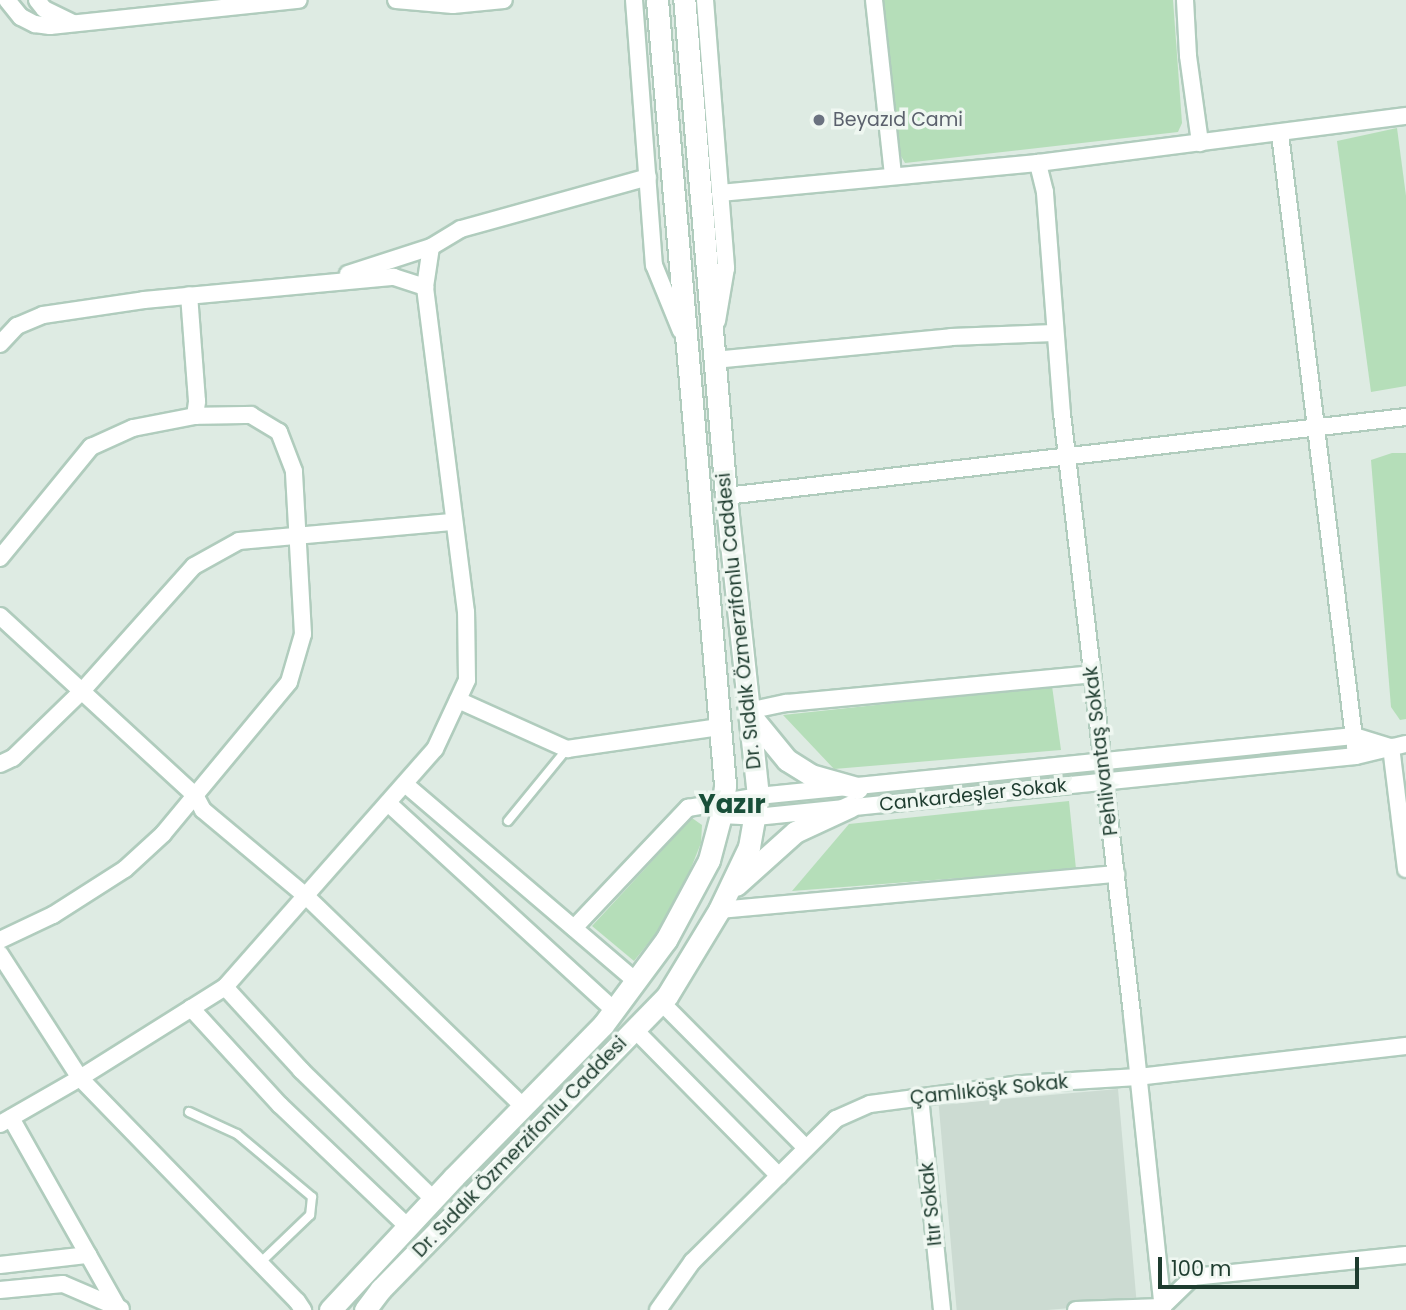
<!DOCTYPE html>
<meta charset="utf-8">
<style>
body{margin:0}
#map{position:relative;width:1406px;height:1310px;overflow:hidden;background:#deebe3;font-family:Poppins,sans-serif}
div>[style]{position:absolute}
.built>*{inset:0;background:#ccdbd2;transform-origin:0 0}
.green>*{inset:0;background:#b5deb9}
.roads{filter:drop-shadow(2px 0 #b0ccbd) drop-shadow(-2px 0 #b0ccbd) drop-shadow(0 2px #b0ccbd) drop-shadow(0 -2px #b0ccbd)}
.lane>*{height:8px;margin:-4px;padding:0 4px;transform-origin:4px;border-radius:4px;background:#fff}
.street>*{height:16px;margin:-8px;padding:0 8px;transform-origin:8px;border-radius:8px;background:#fff}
.secondary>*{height:21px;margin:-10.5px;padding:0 10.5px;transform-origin:10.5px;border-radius:10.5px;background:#fff}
.dots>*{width:19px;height:19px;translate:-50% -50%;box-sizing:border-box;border:4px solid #eff7f1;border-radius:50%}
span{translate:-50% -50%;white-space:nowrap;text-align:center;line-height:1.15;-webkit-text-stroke:7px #eff7f1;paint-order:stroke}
.worship-label{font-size:19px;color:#5b616d}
.left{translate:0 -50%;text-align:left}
.street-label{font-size:19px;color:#1e3c2f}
.district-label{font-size:26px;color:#194f39;font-weight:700}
.scale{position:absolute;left:1158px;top:1257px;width:201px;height:32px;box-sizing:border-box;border:4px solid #1e3c2f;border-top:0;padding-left:9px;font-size:21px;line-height:24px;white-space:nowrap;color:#1e3c2f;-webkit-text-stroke:5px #eff7f1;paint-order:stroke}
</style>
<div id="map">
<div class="built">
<i style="left:1118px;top:1089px;width:214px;height:180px;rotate:85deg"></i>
</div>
<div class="green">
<i style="clip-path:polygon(882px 0,1173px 0,1182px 123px,1178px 132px,905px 163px,898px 151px)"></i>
<i style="clip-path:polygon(1397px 128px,1406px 196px,1406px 386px,1371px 392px,1337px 141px)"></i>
<i style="clip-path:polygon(1392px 453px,1406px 453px,1406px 719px,1400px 720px,1391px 707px,1371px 460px)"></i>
<i style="clip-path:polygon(1052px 686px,1061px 750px,834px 769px,783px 715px)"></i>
<i style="clip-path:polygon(1069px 801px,1076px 869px,792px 891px,849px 824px)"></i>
<i style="clip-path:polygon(692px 818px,702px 825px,701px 843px,685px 883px,658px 931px,634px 961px,592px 926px)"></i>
</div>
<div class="roads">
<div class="lane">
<i style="left:508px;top:821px;width:93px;rotate:-50.7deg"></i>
<i style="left:189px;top:1112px;width:53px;rotate:24.6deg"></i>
<i style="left:237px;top:1134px;width:98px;rotate:40deg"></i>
<i style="left:312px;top:1197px;width:18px;rotate:96deg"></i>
<i style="left:310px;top:1215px;width:69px;rotate:136.2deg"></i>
</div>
<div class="street">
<i style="left:7px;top:0;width:22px;rotate:51deg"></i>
<i style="left:21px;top:17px;width:16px;rotate:27deg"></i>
<i style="left:35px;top:24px;width:15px;rotate:8deg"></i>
<i style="left:50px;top:26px;width:250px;rotate:-6deg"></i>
<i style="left:37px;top:0;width:11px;rotate:52deg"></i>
<i style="left:44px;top:9px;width:32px;rotate:26deg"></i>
<i style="left:396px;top:0;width:57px;rotate:5deg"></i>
<i style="left:453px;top:5px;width:51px;rotate:-5.6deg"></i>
<i style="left:634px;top:0;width:266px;rotate:85.7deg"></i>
<i style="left:654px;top:265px;width:71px;rotate:67.8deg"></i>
<i style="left:705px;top:0;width:269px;rotate:85.5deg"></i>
<i style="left:726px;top:268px;width:54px;rotate:99.6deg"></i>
<i style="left:874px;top:0;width:176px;rotate:83.8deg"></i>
<i style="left:1185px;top:0;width:56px;rotate:86.9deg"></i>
<i style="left:1188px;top:56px;width:88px;rotate:82.1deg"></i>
<i style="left:1280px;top:134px;width:617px;rotate:83.01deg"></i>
<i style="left:720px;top:193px;width:319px;rotate:-5.4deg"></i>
<i style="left:348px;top:274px;width:87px;rotate:-18deg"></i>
<i style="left:0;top:344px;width:25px;rotate:-47deg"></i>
<i style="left:17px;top:326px;width:28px;rotate:-23deg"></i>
<i style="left:43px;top:315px;width:102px;rotate:-8.4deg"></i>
<i style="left:144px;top:300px;width:251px;rotate:-5.3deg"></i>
<i style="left:394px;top:277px;width:33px;rotate:18deg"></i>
<i style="left:714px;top:360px;width:238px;rotate:-5.5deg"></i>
<i style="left:951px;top:337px;width:103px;rotate:-2.2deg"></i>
<i style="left:726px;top:496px;width:685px;rotate:-6.63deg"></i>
<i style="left:0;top:558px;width:144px;rotate:-50.7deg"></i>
<i style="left:91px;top:447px;width:46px;rotate:-24.3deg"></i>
<i style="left:133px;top:428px;width:63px;rotate:-11deg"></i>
<i style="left:195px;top:416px;width:15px;rotate:-82deg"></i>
<i style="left:197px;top:401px;width:106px;rotate:-94.3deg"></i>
<i style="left:0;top:616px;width:265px;rotate:42.6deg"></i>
<i style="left:195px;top:795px;width:17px;rotate:62deg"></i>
<i style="left:203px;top:810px;width:136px;rotate:39.9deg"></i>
<i style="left:307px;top:897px;width:301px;rotate:44.1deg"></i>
<i style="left:458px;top:700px;width:120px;rotate:24.2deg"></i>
<i style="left:567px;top:749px;width:154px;rotate:-8.2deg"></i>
<i style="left:748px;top:711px;width:40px;rotate:-12deg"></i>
<i style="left:787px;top:703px;width:306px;rotate:-5.4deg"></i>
<i style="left:1391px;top:747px;width:123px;rotate:83deg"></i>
<i style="left:0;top:764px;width:14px;rotate:-25deg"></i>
<i style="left:13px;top:758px;width:98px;rotate:-44.2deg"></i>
<i style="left:83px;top:690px;width:166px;rotate:-48.2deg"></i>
<i style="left:194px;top:566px;width:51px;rotate:-29.1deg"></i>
<i style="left:239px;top:541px;width:216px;rotate:-5.1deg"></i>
<i style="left:405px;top:784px;width:304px;rotate:40.5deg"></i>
<i style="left:388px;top:803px;width:306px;rotate:42.5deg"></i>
<i style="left:721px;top:815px;width:35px;rotate:3deg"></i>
<i style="left:756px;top:817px;width:603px;rotate:-5.81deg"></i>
<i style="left:1356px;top:756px;width:51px;rotate:-13.5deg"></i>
<i style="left:719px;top:910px;width:399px;rotate:-5.2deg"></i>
<i style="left:574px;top:928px;width:166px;rotate:-46.5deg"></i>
<i style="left:688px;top:808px;width:71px;rotate:-9.7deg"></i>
<i style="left:758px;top:796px;width:599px;rotate:-5.75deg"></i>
<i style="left:1354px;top:736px;width:39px;rotate:17deg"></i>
<i style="left:0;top:940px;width:59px;rotate:-25.3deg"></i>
<i style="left:53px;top:915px;width:85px;rotate:-32.6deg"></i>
<i style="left:125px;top:869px;width:52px;rotate:-42.6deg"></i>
<i style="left:163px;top:834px;width:197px;rotate:-50.3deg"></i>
<i style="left:289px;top:682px;width:50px;rotate:-73.7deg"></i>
<i style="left:303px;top:634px;width:163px;rotate:-93.2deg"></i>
<i style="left:294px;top:471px;width:42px;rotate:-111deg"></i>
<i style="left:279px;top:432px;width:33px;rotate:-149deg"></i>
<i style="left:251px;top:415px;width:56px;rotate:179deg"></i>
<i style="left:0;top:954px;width:148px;rotate:57.2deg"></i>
<i style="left:80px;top:1078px;width:311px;rotate:45.8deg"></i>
<i style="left:297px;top:1301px;width:11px;rotate:56deg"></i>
<i style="left:225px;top:987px;width:113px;rotate:47.5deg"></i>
<i style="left:301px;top:1070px;width:185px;rotate:44.3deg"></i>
<i style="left:661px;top:1002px;width:206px;rotate:45.2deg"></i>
<i style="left:191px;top:1008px;width:132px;rotate:47.5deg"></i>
<i style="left:280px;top:1105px;width:175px;rotate:43.6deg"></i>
<i style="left:635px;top:1030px;width:205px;rotate:45.4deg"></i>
<i style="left:920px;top:1097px;width:214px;rotate:84.1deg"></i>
<i style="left:11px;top:1118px;width:218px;rotate:60.6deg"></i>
<i style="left:0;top:1124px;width:92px;rotate:-29.9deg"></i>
<i style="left:80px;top:1078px;width:171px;rotate:-32.1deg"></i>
<i style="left:225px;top:987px;width:317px;rotate:-48.6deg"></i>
<i style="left:435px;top:749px;width:76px;rotate:-65.1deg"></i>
<i style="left:467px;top:680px;width:68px;rotate:-90.8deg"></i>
<i style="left:466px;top:612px;width:328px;rotate:-97.2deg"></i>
<i style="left:425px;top:287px;width:40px;rotate:-81.5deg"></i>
<i style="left:431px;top:247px;width:35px;rotate:-31deg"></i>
<i style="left:461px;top:229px;width:194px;rotate:-15.5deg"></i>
<i style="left:0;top:1265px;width:89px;rotate:-6.5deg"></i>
<i style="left:0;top:1290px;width:63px;rotate:-5.4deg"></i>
<i style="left:63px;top:1284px;width:63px;rotate:23.3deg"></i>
<i style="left:658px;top:1310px;width:59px;rotate:-54.7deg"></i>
<i style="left:692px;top:1262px;width:203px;rotate:-44.8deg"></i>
<i style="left:836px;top:1119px;width:37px;rotate:-24deg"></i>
<i style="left:870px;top:1104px;width:153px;rotate:-7.5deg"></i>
<i style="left:1022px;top:1084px;width:116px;rotate:-3.5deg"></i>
<i style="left:1138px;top:1077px;width:270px;rotate:-6.6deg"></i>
<i style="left:1076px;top:1310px;width:86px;rotate:-2deg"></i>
<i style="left:1162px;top:1307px;width:43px;rotate:-44.1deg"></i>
<i style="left:1193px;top:1277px;width:214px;rotate:-5.9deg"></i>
<i style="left:1163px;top:1310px;width:298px;rotate:-96deg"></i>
<i style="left:1132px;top:1014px;width:604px;rotate:-96.65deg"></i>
<i style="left:1062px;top:414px;width:223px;rotate:-94.4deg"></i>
<i style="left:1045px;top:192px;width:30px;rotate:-104deg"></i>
<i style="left:1038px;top:163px;width:371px;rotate:-7.3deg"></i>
</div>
<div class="secondary">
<i style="left:750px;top:715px;width:58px;rotate:50.6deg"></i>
<i style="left:787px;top:760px;width:28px;rotate:32deg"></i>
<i style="left:811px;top:775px;width:48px;rotate:15.8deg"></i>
<i style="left:736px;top:885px;width:79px;rotate:-41.9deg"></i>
<i style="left:795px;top:832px;width:60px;rotate:-24.8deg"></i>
<i style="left:330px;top:1310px;width:182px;rotate:-47deg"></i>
<i style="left:454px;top:1177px;width:213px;rotate:-45.6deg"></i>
<i style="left:603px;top:1025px;width:106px;rotate:-53.5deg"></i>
<i style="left:666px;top:940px;width:91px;rotate:-61.7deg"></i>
<i style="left:709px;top:860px;width:47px;rotate:-75.1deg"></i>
<i style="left:721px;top:815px;width:30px;rotate:-82deg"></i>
<i style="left:725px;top:785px;width:788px;rotate:-94.95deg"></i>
<i style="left:365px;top:1310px;width:26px;rotate:-53deg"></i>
<i style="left:381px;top:1289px;width:409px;rotate:-45.7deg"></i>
<i style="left:667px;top:996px;width:100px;rotate:-58.8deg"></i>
<i style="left:719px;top:910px;width:70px;rotate:-64.5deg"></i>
<i style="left:749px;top:847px;width:52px;rotate:-80deg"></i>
<i style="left:758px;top:796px;width:302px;rotate:-96.1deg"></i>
<i style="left:726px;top:496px;width:498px;rotate:-94.8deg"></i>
</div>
</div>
<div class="dots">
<i style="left:819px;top:120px;background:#6b7280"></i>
</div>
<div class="worship-label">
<span class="left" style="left:833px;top:120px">Beyazıd Cami</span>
</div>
<div class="street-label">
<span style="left:739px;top:621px;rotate:-96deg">Dr. Sıddık Özmerzifonlu Caddesi</span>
<span style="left:1101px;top:751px;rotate:-97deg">Pehlivantaş Sokak</span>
<span style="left:973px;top:795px;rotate:-6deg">Cankardeşler Sokak</span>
<span style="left:989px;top:1090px;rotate:-6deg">Çamlıköşk Sokak</span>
<span style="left:520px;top:1147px;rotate:-46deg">Dr. Sıddık Özmerzifonlu Caddesi</span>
<span style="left:931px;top:1204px;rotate:-96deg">Itır Sokak</span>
</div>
<div class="district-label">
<span style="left:732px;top:805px">Yazır</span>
</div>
<div class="scale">100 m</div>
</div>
